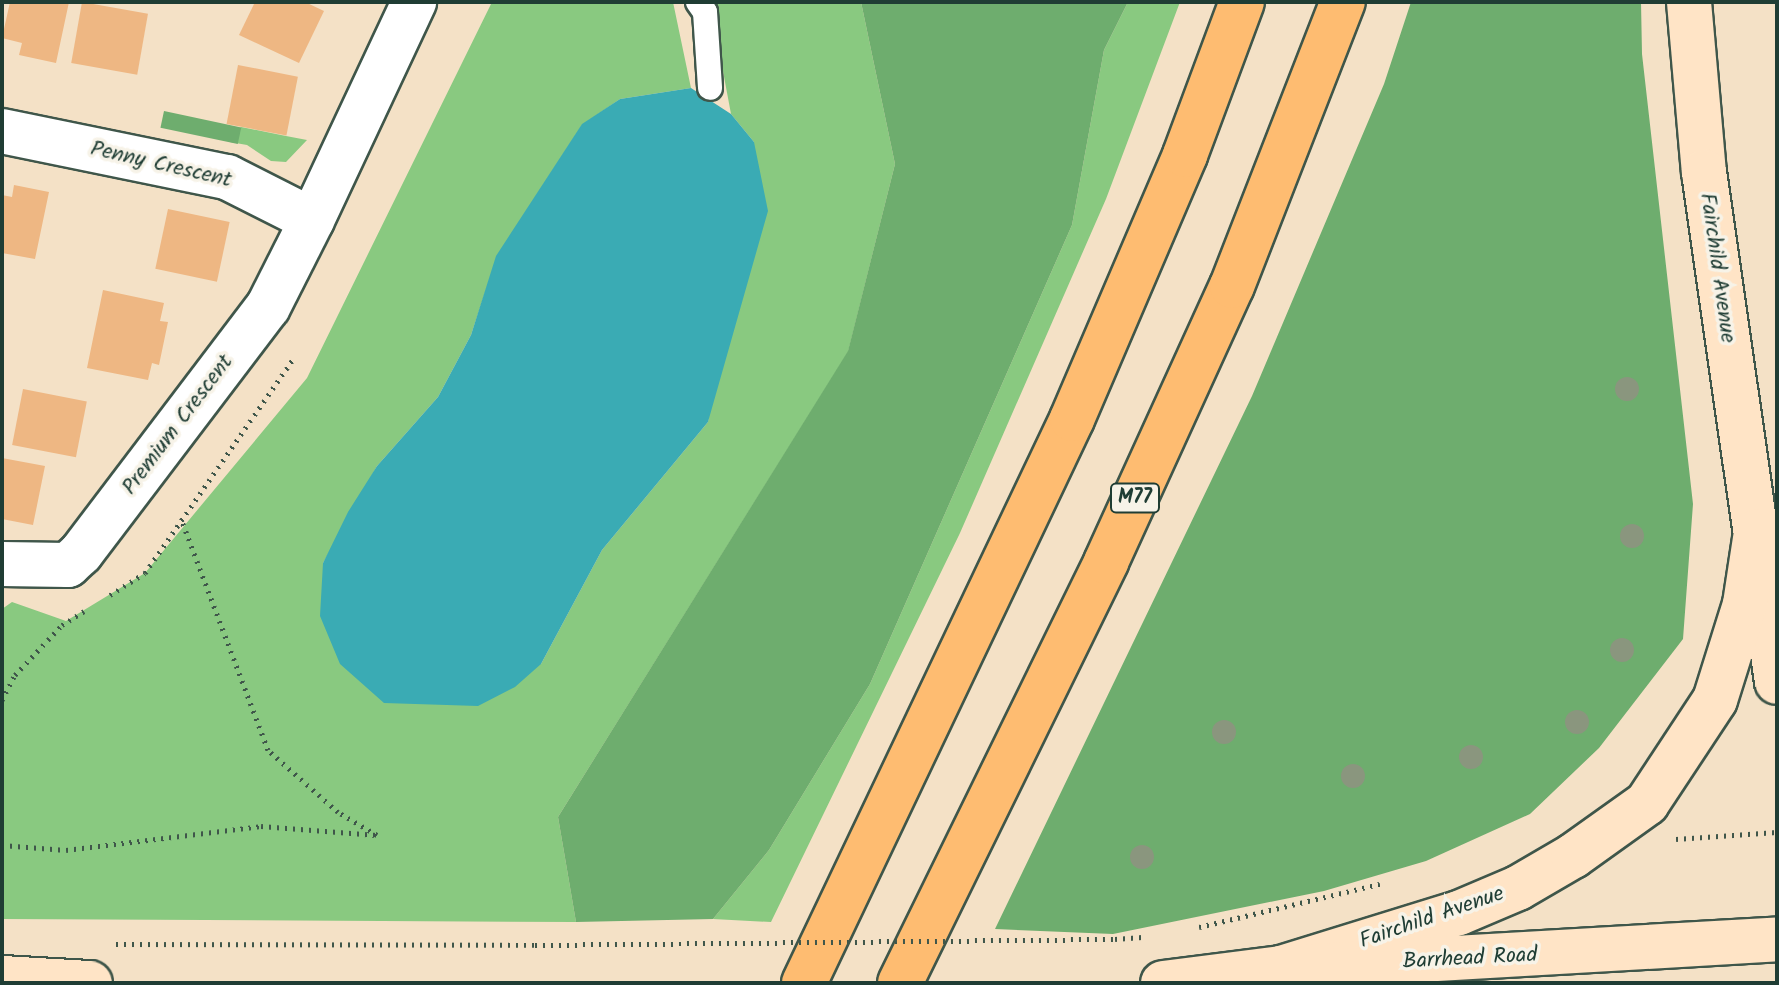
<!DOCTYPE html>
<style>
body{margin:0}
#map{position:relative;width:1779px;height:985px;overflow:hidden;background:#f4e1c6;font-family:Kalam,sans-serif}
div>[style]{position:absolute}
.green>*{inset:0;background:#89c980}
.forest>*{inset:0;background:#6ead6e;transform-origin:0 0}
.water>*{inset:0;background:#3aabb4}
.building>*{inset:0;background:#eeb783;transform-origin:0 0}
.path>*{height:5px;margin-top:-2.5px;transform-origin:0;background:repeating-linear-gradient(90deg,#3f564a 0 2px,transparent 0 8px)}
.roads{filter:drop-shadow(2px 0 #3f564a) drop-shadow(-2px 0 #3f564a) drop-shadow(0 2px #3f564a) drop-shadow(0 -2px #3f564a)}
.lane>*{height:24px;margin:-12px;padding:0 12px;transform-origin:12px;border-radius:12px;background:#fff}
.street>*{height:44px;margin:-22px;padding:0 22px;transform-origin:22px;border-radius:22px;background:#fff}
.secondary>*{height:44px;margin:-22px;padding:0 22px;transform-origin:22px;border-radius:22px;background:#ffe4c6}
.highway>*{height:44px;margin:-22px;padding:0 22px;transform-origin:22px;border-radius:22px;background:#febc71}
.path-bridge>*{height:5px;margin-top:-2.5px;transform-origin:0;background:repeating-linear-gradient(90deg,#3f564a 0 2px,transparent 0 8px)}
.trees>*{width:24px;height:24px;margin:-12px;border-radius:50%;background:#8a967e}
span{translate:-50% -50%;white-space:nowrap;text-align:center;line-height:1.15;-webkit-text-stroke:7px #f7f3e8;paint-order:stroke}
.shield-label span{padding:2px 6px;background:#f7f3e8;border:2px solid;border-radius:6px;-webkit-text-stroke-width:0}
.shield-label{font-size:20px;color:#1f3d34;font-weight:700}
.street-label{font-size:22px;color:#1f3d34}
.frame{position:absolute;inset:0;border:4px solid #1f3d34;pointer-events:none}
</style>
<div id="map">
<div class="green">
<i style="clip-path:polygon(492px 2px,673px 2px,691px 88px,620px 99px,582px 125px,497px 256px,471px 335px,438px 397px,377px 466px,323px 563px,541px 664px,602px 550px,708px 422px,754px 142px,731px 114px,710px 2px,861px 2px,895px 164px,848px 352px,558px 817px,576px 922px,2px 919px,2px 609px,12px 602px,66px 621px,145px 573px,307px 378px)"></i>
<i style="clip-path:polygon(1128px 2px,1180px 2px,1106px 199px,960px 533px,771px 922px,713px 919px,769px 850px,870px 684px,1072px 225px,1104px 50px)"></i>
<i style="clip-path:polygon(241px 127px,286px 136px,307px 140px,286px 162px,271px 161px,247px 145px,230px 142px)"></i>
</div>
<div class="forest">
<i style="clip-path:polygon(861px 2px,1128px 2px,1104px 50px,1072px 225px,870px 684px,769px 850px,713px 919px,576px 922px,558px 817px,848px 351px,895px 164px)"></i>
<i style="clip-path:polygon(1411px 2px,1641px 2px,1642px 54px,1693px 504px,1683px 639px,1599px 748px,1530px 814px,1426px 861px,1324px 891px,1113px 934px,995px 929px,1252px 396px,1384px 84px)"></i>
<i style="left:164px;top:111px;width:79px;height:17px;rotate:12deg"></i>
</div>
<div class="water">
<i style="clip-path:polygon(691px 88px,731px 114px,754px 142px,768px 211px,708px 422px,602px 550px,541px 664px,515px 687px,478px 706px,384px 703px,340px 664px,320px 616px,323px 563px,348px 512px,377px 466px,438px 397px,471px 335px,496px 256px,582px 124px,620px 99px)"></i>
</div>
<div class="building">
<i style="clip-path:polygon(10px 2px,69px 2px,56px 63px,19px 55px,22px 43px,2px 38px)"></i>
<i style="left:82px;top:2px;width:67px;height:62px;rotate:10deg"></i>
<i style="clip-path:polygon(255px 2px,305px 2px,324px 11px,299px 63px,239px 35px)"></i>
<i style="left:238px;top:65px;width:61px;height:60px;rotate:11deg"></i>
<i style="clip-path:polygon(14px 185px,49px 192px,35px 259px,2px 253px,2px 195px,12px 197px)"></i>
<i style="left:168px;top:209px;width:63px;height:61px;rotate:12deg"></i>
<i style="clip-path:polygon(103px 290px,164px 303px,160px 321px,168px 322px,159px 365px,152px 363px,148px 380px,87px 368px)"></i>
<i style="left:23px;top:389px;width:65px;height:57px;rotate:11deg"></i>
<i style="clip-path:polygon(2px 458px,45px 466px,33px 525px,2px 519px)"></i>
</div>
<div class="path">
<i style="left:110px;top:595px;width:41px;rotate:-32.2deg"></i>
<i style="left:145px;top:573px;width:260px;rotate:-55.3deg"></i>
<i style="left:2px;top:700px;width:28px;rotate:-63deg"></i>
<i style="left:15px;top:675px;width:69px;rotate:-46.8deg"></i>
<i style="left:62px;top:625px;width:26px;rotate:-32deg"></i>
<i style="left:1676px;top:839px;width:101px;rotate:-4deg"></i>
<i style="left:2px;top:845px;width:64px;rotate:4.5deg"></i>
<i style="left:66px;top:850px;width:196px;rotate:-7deg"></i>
<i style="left:261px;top:826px;width:116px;rotate:4.4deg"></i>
<i style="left:377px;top:835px;width:45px;rotate:-149.5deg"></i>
<i style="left:338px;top:812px;width:94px;rotate:-138.5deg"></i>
<i style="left:268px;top:750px;width:245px;rotate:-110.6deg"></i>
<i style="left:1199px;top:927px;width:186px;rotate:-13.4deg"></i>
<i style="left:1115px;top:939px;width:31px;rotate:-4deg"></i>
<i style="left:116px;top:944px;width:419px;rotate:0.1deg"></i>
</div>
<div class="roads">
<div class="lane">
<i style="left:698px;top:2px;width:12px;rotate:55deg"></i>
<i style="left:705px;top:12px;width:76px;rotate:86.2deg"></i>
</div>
<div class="street">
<i style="left:2px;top:131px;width:230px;rotate:11.6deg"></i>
<i style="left:227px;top:177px;width:95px;rotate:26.8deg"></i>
<i style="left:312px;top:220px;width:241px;rotate:-64.9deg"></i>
<i style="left:2px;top:564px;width:66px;rotate:0.9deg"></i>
<i style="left:68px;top:565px;width:18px;rotate:-43deg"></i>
<i style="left:81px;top:553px;width:309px;rotate:-52.8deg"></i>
<i style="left:268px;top:307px;width:97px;rotate:-63.2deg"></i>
</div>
<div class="secondary">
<i style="left:1689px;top:2px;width:171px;rotate:85deg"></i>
<i style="left:1704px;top:172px;width:515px;rotate:81.85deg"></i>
<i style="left:1281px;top:968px;width:186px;rotate:-17.2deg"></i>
<i style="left:1459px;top:913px;width:64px;rotate:-23deg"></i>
<i style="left:1518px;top:888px;width:64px;rotate:-30.2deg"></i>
<i style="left:1573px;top:856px;width:91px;rotate:-35.6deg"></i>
<i style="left:1647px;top:803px;width:123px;rotate:-56.6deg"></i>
<i style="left:1715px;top:700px;width:101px;rotate:-72.6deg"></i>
<i style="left:1745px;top:604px;width:73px;rotate:-81.3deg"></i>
<i style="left:2px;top:978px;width:88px;rotate:3.3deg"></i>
<i style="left:1163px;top:983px;width:119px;rotate:-7.2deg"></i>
<i style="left:1281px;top:968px;width:497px;rotate:-3.3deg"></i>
</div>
<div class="highway">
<i style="left:804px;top:983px;width:624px;rotate:-64.58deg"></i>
<i style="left:1072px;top:419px;width:287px;rotate:-66.8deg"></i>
<i style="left:1185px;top:155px;width:163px;rotate:-69.6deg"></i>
<i style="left:900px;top:983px;width:469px;rotate:-63.9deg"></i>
<i style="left:1106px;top:562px;width:303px;rotate:-65.5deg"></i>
<i style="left:1232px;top:286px;width:305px;rotate:-68.7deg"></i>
</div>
</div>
<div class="path-bridge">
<i style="left:535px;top:945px;width:580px;rotate:-0.59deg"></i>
</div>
<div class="trees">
<i style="left:1627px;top:389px"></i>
<i style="left:1632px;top:536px"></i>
<i style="left:1622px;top:650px"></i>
<i style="left:1577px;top:722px"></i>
<i style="left:1224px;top:732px"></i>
<i style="left:1471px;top:757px"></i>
<i style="left:1353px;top:776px"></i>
<i style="left:1142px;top:857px"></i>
</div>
<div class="shield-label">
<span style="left:1135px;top:498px">M77</span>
</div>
<div class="street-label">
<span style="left:161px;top:165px;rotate:13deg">Penny Crescent</span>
<span style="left:1717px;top:268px;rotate:82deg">Fairchild Avenue</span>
<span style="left:178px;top:425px;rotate:-53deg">Premium Crescent</span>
<span style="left:1432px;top:918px;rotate:-19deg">Fairchild Avenue</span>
<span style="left:1470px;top:959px;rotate:-3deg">Barrhead Road</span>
</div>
<div class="frame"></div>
</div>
